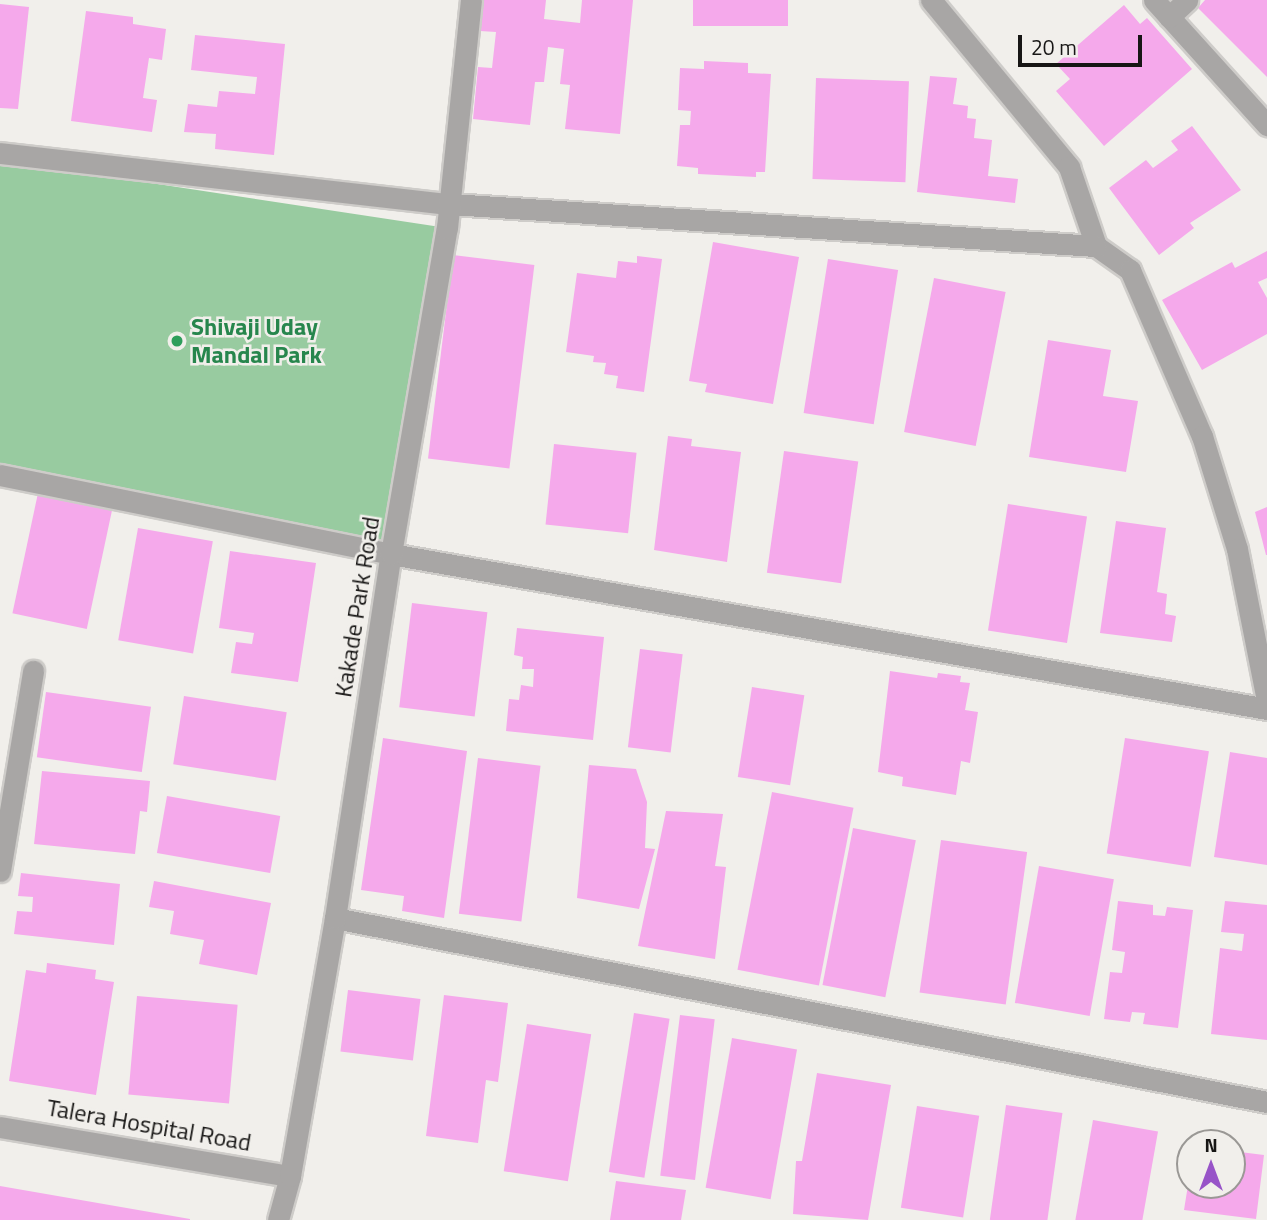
<!DOCTYPE html>
<style>
body{margin:0}
#map{position:relative;width:1267px;height:1220px;overflow:hidden;background:#f1efeb;font-family:"Titillium Web",sans-serif}
div>[style]{position:absolute}
.green>*{inset:0;background:#98cba0}
.building>*{inset:0;background:#f5a9eb;transform-origin:0 0}
.roads{filter:drop-shadow(2px 0 #ceccc9) drop-shadow(-2px 0 #ceccc9) drop-shadow(0 2px #ceccc9) drop-shadow(0 -2px #ceccc9)}
.minor>*{height:21px;margin:-10.5px;padding:0 10.5px;transform-origin:10.5px;border-radius:10.5px;background:#a8a6a5}
.dots>*{width:19px;height:19px;translate:-50% -50%;box-sizing:border-box;border:4px solid #f1efeb;border-radius:50%}
span{translate:-50% -50%;white-space:nowrap;text-align:center;line-height:1.15;-webkit-text-stroke:5px #f1efeb;paint-order:stroke}
.leisure-label{font-size:24px;color:#27864d;font-weight:700}
.left{translate:0 -50%;text-align:left}
.street-label{font-size:24px;color:#171615}
.north{position:absolute;left:1176px;top:1129px;width:70px;height:70px;box-sizing:border-box;background:#f1efeb;border:2px solid #9a9895;border-radius:50%;rotate:0deg;font-size:19px;font-weight:700;line-height:28px;text-align:center;color:#171615}
.north::after{content:'';display:block;margin:auto;width:24px;height:32px;background:#9854c8;clip-path:polygon(50% 0,100% 100%,50% 72%,0 100%)}
.scale{position:absolute;left:1018px;top:35px;width:124px;height:32px;box-sizing:border-box;border:4px solid #171615;border-top:0;padding-left:9px;font-size:21px;line-height:24px;white-space:nowrap;color:#171615;-webkit-text-stroke:5px #f1efeb;paint-order:stroke}
</style>
<div id="map">
<div class="green">
<i style="clip-path:polygon(0 160px,447px 228px,391px 554px,0 475px)"></i>
</div>
<div class="building">
<i style="clip-path:polygon(483px 0,546px 0,544px 19px,580px 23px,582px 0,633px 0,620px 134px,565px 129px,570px 85px,560px 84px,564px 49px,548px 47px,544px 82px,535px 82px,530px 125px,473px 119px,478px 67px,492px 68px,496px 32px,480px 31px)"></i>
<i style="left:693px;top:0;width:95px;height:26px"></i>
<i style="clip-path:polygon(1205px 0,1267px 0,1267px 77px,1198px 8px)"></i>
<i style="clip-path:polygon(0 4px,29px 7px,18px 109px,0 108px)"></i>
<i style="clip-path:polygon(1124px 5px,1140px 24px,1147px 18px,1192px 69px,1104px 146px,1056px 91px,1070px 79px,1056px 64px)"></i>
<i style="clip-path:polygon(86px 11px,133px 17px,133px 24px,166px 29px,162px 60px,149px 58px,143px 98px,157px 100px,152px 132px,71px 121px)"></i>
<i style="clip-path:polygon(195px 35px,285px 44px,274px 155px,215px 149px,216px 134px,184px 132px,188px 104px,217px 107px,219px 91px,255px 94px,257px 77px,191px 70px)"></i>
<i style="clip-path:polygon(704px 61px,748px 63px,748px 73px,771px 74px,765px 172px,756px 172px,756px 177px,698px 174px,698px 168px,677px 166px,680px 125px,690px 125px,691px 111px,678px 110px,680px 68px,704px 69px)"></i>
<i style="clip-path:polygon(930px 76px,957px 78px,953px 104px,968px 106px,967px 118px,976px 119px,974px 138px,992px 140px,988px 176px,1018px 179px,1015px 203px,917px 192px)"></i>
<i style="left:816px;top:78px;width:93px;height:101px;rotate:2deg"></i>
<i style="clip-path:polygon(1192px 126px,1241px 190px,1190px 223px,1194px 228px,1159px 255px,1109px 188px,1146px 160px,1153px 168px,1178px 150px,1171px 141px)"></i>
<i style="clip-path:polygon(713px 242px,799px 257px,773px 404px,705px 392px,707px 384px,689px 381px)"></i>
<i style="clip-path:polygon(1267px 251px,1267px 278px,1258px 282px,1267px 298px,1267px 334px,1202px 370px,1162px 300px,1232px 262px,1235px 268px)"></i>
<i style="left:453px;top:255px;width:82px;height:205px;rotate:7deg"></i>
<i style="clip-path:polygon(637px 256px,662px 259px,644px 392px,616px 388px,618px 376px,604px 374px,606px 363px,593px 362px,594px 356px,566px 352px,577px 273px,616px 278px,618px 261px,637px 263px)"></i>
<i style="left:828px;top:259px;width:71px;height:156px;rotate:9deg"></i>
<i style="left:934px;top:278px;width:73px;height:157px;rotate:11deg"></i>
<i style="clip-path:polygon(1048px 340px,1111px 350px,1103px 396px,1138px 401px,1126px 472px,1029px 457px)"></i>
<i style="clip-path:polygon(668px 436px,692px 439px,691px 446px,741px 452px,727px 562px,654px 550px)"></i>
<i style="left:554px;top:444px;width:83px;height:81px;rotate:6deg"></i>
<i style="left:784px;top:451px;width:75px;height:123px;rotate:8deg"></i>
<i style="left:38px;top:493px;width:76px;height:123px;rotate:12deg"></i>
<i style="left:1008px;top:504px;width:80px;height:128px;rotate:9deg"></i>
<i style="clip-path:polygon(1267px 507px,1267px 555px,1266px 555px,1255px 512px)"></i>
<i style="clip-path:polygon(1116px 521px,1166px 528px,1157px 592px,1167px 594px,1165px 614px,1176px 616px,1172px 642px,1100px 633px)"></i>
<i style="left:138px;top:528px;width:76px;height:114px;rotate:10deg"></i>
<i style="clip-path:polygon(230px 551px,316px 563px,298px 682px,231px 673px,236px 642px,252px 644px,254px 633px,219px 628px)"></i>
<i style="left:412px;top:603px;width:76px;height:105px;rotate:7deg"></i>
<i style="clip-path:polygon(517px 628px,604px 637px,593px 740px,506px 731px,509px 699px,519px 700px,521px 685px,533px 687px,534px 669px,522px 669px,523px 657px,514px 655px)"></i>
<i style="left:640px;top:649px;width:43px;height:99px;rotate:7deg"></i>
<i style="clip-path:polygon(890px 671px,937px 678px,938px 673px,961px 676px,960px 682px,970px 683px,965px 710px,978px 712px,970px 763px,961px 761px,956px 795px,902px 786px,903px 777px,878px 772px)"></i>
<i style="left:752px;top:687px;width:53px;height:91px;rotate:9deg"></i>
<i style="left:46px;top:692px;width:106px;height:66px;rotate:8deg"></i>
<i style="left:184px;top:696px;width:104px;height:69px;rotate:9deg"></i>
<i style="clip-path:polygon(383px 738px,467px 751px,444px 918px,402px 911px,404px 896px,361px 890px)"></i>
<i style="left:1125px;top:738px;width:85px;height:117px;rotate:9deg"></i>
<i style="clip-path:polygon(1230px 752px,1267px 758px,1267px 865px,1214px 857px)"></i>
<i style="left:478px;top:758px;width:63px;height:157px;rotate:7deg"></i>
<i style="clip-path:polygon(589px 765px,636px 769px,647px 802px,645px 848px,655px 849px,639px 909px,577px 898px)"></i>
<i style="clip-path:polygon(42px 771px,150px 781px,147px 812px,140px 811px,135px 854px,34px 844px)"></i>
<i style="left:772px;top:792px;width:83px;height:181px;rotate:11deg"></i>
<i style="left:167px;top:796px;width:115px;height:58px;rotate:10deg"></i>
<i style="clip-path:polygon(666px 811px,723px 814px,715px 866px,726px 867px,715px 959px,638px 946px)"></i>
<i style="left:853px;top:828px;width:64px;height:160px;rotate:11deg"></i>
<i style="left:941px;top:840px;width:87px;height:154px;rotate:8deg"></i>
<i style="left:1039px;top:866px;width:76px;height:139px;rotate:10deg"></i>
<i style="clip-path:polygon(21px 873px,120px 884px,114px 945px,14px 934px,17px 911px,32px 912px,33px 897px,18px 896px)"></i>
<i style="clip-path:polygon(154px 881px,271px 903px,257px 975px,199px 964px,204px 940px,170px 934px,174px 911px,149px 907px)"></i>
<i style="clip-path:polygon(1118px 901px,1153px 905px,1153px 915px,1165px 916px,1167px 907px,1193px 910px,1178px 1028px,1143px 1024px,1145px 1013px,1132px 1012px,1130px 1022px,1104px 1019px,1110px 972px,1122px 973px,1125px 952px,1112px 950px)"></i>
<i style="clip-path:polygon(1225px 901px,1267px 905px,1267px 1040px,1211px 1034px,1220px 948px,1242px 951px,1244px 934px,1221px 932px)"></i>
<i style="clip-path:polygon(47px 963px,96px 970px,95px 979px,114px 982px,96px 1095px,9px 1081px,26px 970px,46px 973px)"></i>
<i style="left:348px;top:990px;width:73px;height:62px;rotate:7deg"></i>
<i style="clip-path:polygon(444px 995px,508px 1003px,498px 1082px,486px 1080px,478px 1143px,426px 1136px)"></i>
<i style="left:137px;top:996px;width:101px;height:99px;rotate:5deg"></i>
<i style="left:634px;top:1013px;width:36px;height:161px;rotate:9deg"></i>
<i style="left:680px;top:1015px;width:35px;height:162px;rotate:7deg"></i>
<i style="left:527px;top:1024px;width:65px;height:149px;rotate:9deg"></i>
<i style="left:732px;top:1038px;width:66px;height:152px;rotate:10deg"></i>
<i style="clip-path:polygon(817px 1073px,891px 1085px,868px 1220px,793px 1214px,796px 1161px,802px 1161px)"></i>
<i style="left:1006px;top:1105px;width:57px;height:116px;rotate:8deg"></i>
<i style="left:917px;top:1106px;width:63px;height:103px;rotate:9deg"></i>
<i style="left:1093px;top:1120px;width:66px;height:102px;rotate:10deg"></i>
<i style="clip-path:polygon(1232px 1151px,1264px 1155px,1256px 1219px,1184px 1210px,1188px 1185px,1232px 1185px)"></i>
<i style="clip-path:polygon(616px 1181px,686px 1190px,681px 1220px,610px 1220px)"></i>
<i style="clip-path:polygon(0 1186px,190px 1219px,190px 1220px,0 1220px)"></i>
</div>
<div class="roads">
<div class="minor">
<i style="left:931px;top:0;width:217px;rotate:50.4deg"></i>
<i style="left:1069px;top:167px;width:83px;rotate:71.1deg"></i>
<i style="left:1096px;top:246px;width:42px;rotate:35.2deg"></i>
<i style="left:1130px;top:270px;width:181px;rotate:66.6deg"></i>
<i style="left:1202px;top:436px;width:118px;rotate:72.8deg"></i>
<i style="left:1237px;top:549px;width:154px;rotate:78.8deg"></i>
<i style="left:1154px;top:0;width:169px;rotate:47.9deg"></i>
<i style="left:1169px;top:17px;width:25px;rotate:-43deg"></i>
<i style="left:0;top:153px;width:454px;rotate:6.5deg"></i>
<i style="left:451px;top:204px;width:646px;rotate:3.73deg"></i>
<i style="left:0;top:475px;width:399px;rotate:11.4deg"></i>
<i style="left:391px;top:554px;width:890px;rotate:10.03deg"></i>
<i style="left:0;top:871px;width:203px;rotate:-80.6deg"></i>
<i style="left:335px;top:918px;width:950px;rotate:11.17deg"></i>
<i style="left:0;top:1127px;width:294px;rotate:9.6deg"></i>
<i style="left:278px;top:1220px;width:46px;rotate:-74.7deg"></i>
<i style="left:290px;top:1176px;width:262px;rotate:-80.1deg"></i>
<i style="left:335px;top:918px;width:368px;rotate:-81.3deg"></i>
<i style="left:391px;top:554px;width:331px;rotate:-80.3deg"></i>
<i style="left:447px;top:228px;width:229px;rotate:-84deg"></i>
</div>
</div>
<div class="dots">
<i style="left:177px;top:341px;background:#2e9e5b"></i>
</div>
<div class="leisure-label">
<span class="left" style="left:191px;top:341px">Shivaji Uday<br>Mandal Park</span>
</div>
<div class="street-label">
<span style="left:357px;top:607px;rotate:-81deg">Kakade Park Road</span>
<span style="left:149px;top:1125px;rotate:10deg">Talera Hospital Road</span>
</div>
<div class="north">N</div>
<div class="scale">20 m</div>
</div>
